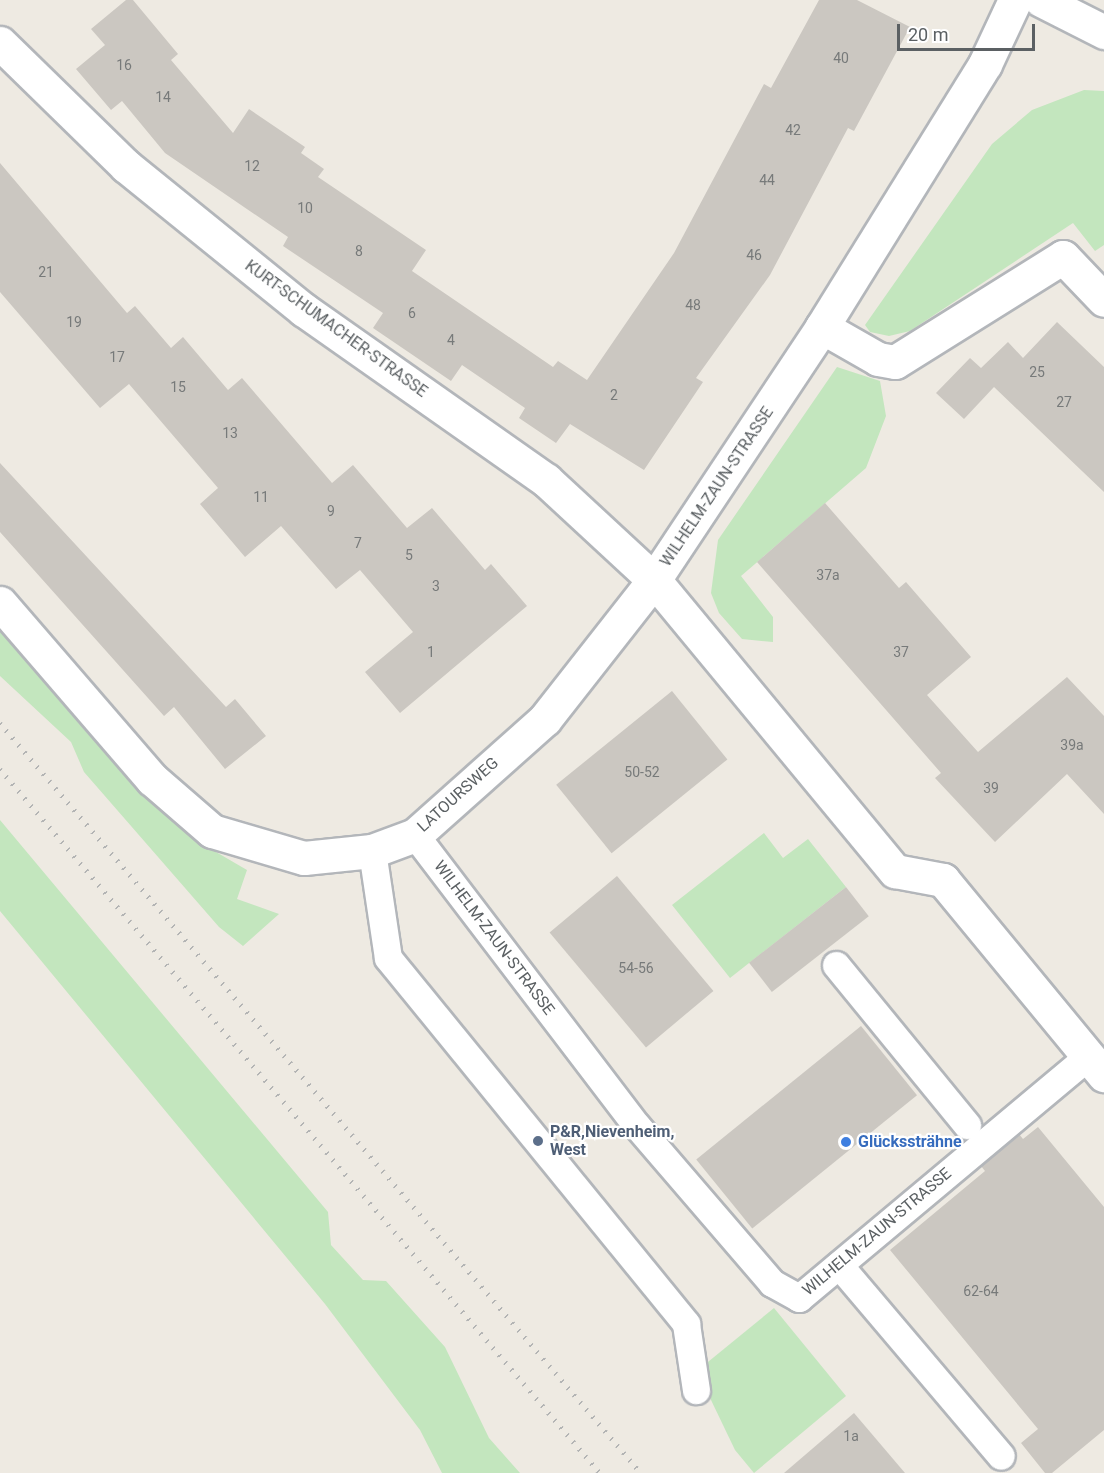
<!DOCTYPE html>
<meta charset="utf-8">
<style>
body{margin:0}
#map{position:relative;width:1104px;height:1473px;overflow:hidden;background:#eeeae2;font-family:Roboto,sans-serif}
div>[style]{position:absolute}
.green>*{inset:0;background:#c3e6be}
.building>*{inset:0;background:#cbc7c1;transform-origin:0 0}
.roads{filter:drop-shadow(2px 0 #b3b6ba) drop-shadow(-2px 0 #b3b6ba) drop-shadow(0 2px #b3b6ba) drop-shadow(0 -2px #b3b6ba)}
.lane>*{height:27px;margin:-13.5px;padding:0 13.5px;transform-origin:13.5px;border-radius:13.5px;background:#fff}
.street>*{height:33px;margin:-16.5px;padding:0 16.5px;transform-origin:16.5px;border-radius:16.5px;background:#fff}
.rail>*{height:4.5px;margin-top:-2.25px;transform-origin:0;background:repeating-linear-gradient(90deg,#b3b4b4 0 1.5px,transparent 0 9.5px)}
.dots>*{width:16px;height:16px;translate:-50% -50%;box-sizing:border-box;border:3px solid #fff;border-radius:50%}
span{translate:-50% -50%;white-space:nowrap;text-align:center;line-height:1.15;-webkit-text-stroke:4.5px #fff;paint-order:stroke}
.number-label{font-size:14px;color:#777a7a}
.number-label span{-webkit-text-stroke-width:0}
.street-label{font-size:16px;color:#5b6063}
.service-label{font-size:16px;color:#4e5e75;font-weight:700}
.left{translate:0 -50%;text-align:left}
.shop-label{font-size:16px;color:#366cbe;font-weight:700}
.scale{position:absolute;left:897px;top:24px;width:138px;height:27px;box-sizing:border-box;border:3px solid #5b6063;border-top:0;padding-left:8px;font-size:18px;line-height:21px;white-space:nowrap;color:#5b6063;-webkit-text-stroke:4px #fff;paint-order:stroke}
</style>
<div id="map">
<div class="green">
<i style="clip-path:polygon(1084px 90px,1104px 91px,1104px 245px,1095px 251px,1073px 223px,910px 331px,889px 336px,870px 332px,865px 325px,992px 144px,1032px 110px)"></i>
<i style="clip-path:polygon(837px 367px,880px 381px,886px 416px,866px 468px,741px 576px,773px 617px,773px 642px,742px 639px,719px 613px,711px 593px,718px 540px)"></i>
<i style="clip-path:polygon(0 627px,204px 845px,247px 870px,237px 899px,279px 914px,243px 946px,219px 927px,84px 772px,71px 742px,0 676px)"></i>
<i style="clip-path:polygon(0 820px,328px 1212px,331px 1245px,363px 1280px,386px 1281px,445px 1347px,489px 1438px,520px 1473px,442px 1473px,420px 1430px,325px 1304px,0 911px)"></i>
<i style="clip-path:polygon(764px 833px,783px 858px,808px 839px,846px 887px,730px 978px,672px 905px)"></i>
<i style="clip-path:polygon(774px 1308px,846px 1396px,754px 1473px,735px 1450px,711px 1400px,703px 1366px)"></i>
</div>
<div class="building">
<i style="clip-path:polygon(126px 0,133px 0,178px 54px,171px 60px,233px 133px,249px 109px,305px 147px,301px 153px,324px 169px,318px 177px,426px 250px,412px 271px,553px 367px,558px 361px,587px 380px,674px 253px,764px 84px,771px 88px,819px 0,857px 0,910px 27px,854px 131px,848px 128px,770px 275px,696px 378px,703px 382px,644px 470px,570px 424px,556px 443px,519px 418px,525px 408px,462px 365px,451px 381px,373px 328px,383px 313px,283px 246px,288px 237px,165px 153px,122px 101px,111px 110px,76px 69px,105px 45px,91px 29px)"></i>
<i style="clip-path:polygon(0 163px,127px 313px,135px 306px,171px 348px,183px 337px,228px 390px,242px 378px,332px 483px,353px 465px,407px 528px,432px 508px,485px 570px,491px 564px,527px 606px,400px 713px,365px 672px,413px 632px,360px 570px,336px 589px,281px 526px,245px 557px,200px 504px,218px 488px,129px 384px,100px 408px,0 292px)"></i>
<i style="clip-path:polygon(1057px 322px,1104px 367px,1104px 492px,994px 387px,964px 419px,936px 393px,970px 358px,981px 368px,1008px 342px,1023px 358px)"></i>
<i style="clip-path:polygon(0 463px,226px 707px,235px 699px,266px 736px,225px 769px,174px 707px,164px 716px,0 532px)"></i>
<i style="clip-path:polygon(825px 503px,899px 588px,906px 582px,971px 657px,927px 695px,978px 752px,1067px 677px,1104px 716px,1104px 814px,1067px 774px,995px 842px,935px 778px,941px 773px,757px 562px)"></i>
<i style="left:672px;top:691px;width:88px;height:149px;rotate:51deg"></i>
<i style="left:617px;top:876px;width:150px;height:88px;rotate:50deg"></i>
<i style="left:846px;top:887px;width:37px;height:123px;rotate:52deg"></i>
<i style="left:861px;top:1026px;width:89px;height:212px;rotate:51deg"></i>
<i style="clip-path:polygon(1038px 1127px,1104px 1207px,1104px 1430px,1052px 1473px,1045px 1473px,1021px 1443px,1038px 1429px,890px 1250px,985px 1171px,981px 1166px,1019px 1134px,1023px 1139px)"></i>
<i style="clip-path:polygon(854px 1413px,905px 1473px,784px 1473px)"></i>
</div>
<div class="roads">
<div class="lane">
<i style="left:415px;top:835px;width:366px;rotate:52.7deg"></i>
<i style="left:637px;top:1126px;width:207px;rotate:49.3deg"></i>
<i style="left:772px;top:1283px;width:31px;rotate:29deg"></i>
<i style="left:799px;top:1298px;width:377px;rotate:-39.9deg"></i>
<i style="left:372px;top:851px;width:108px;rotate:81.5deg"></i>
<i style="left:388px;top:958px;width:472px;rotate:50.8deg"></i>
<i style="left:686px;top:1324px;width:67px;rotate:81.4deg"></i>
<i style="left:836px;top:965px;width:207px;rotate:50.7deg"></i>
<i style="left:839px;top:1265px;width:250px;rotate:49.7deg"></i>
</div>
<div class="street">
<i style="left:1041px;top:0;width:71px;rotate:26.9deg"></i>
<i style="left:0;top:43px;width:176px;rotate:44.3deg"></i>
<i style="left:126px;top:166px;width:229px;rotate:39deg"></i>
<i style="left:304px;top:310px;width:296px;rotate:35.1deg"></i>
<i style="left:546px;top:480px;width:147px;rotate:42.8deg"></i>
<i style="left:654px;top:580px;width:378px;rotate:50.4deg"></i>
<i style="left:895px;top:871px;width:49px;rotate:10.6deg"></i>
<i style="left:943px;top:880px;width:253px;rotate:50.5deg"></i>
<i style="left:822px;top:327px;width:64px;rotate:29.7deg"></i>
<i style="left:878px;top:359px;width:17px;rotate:10deg"></i>
<i style="left:895px;top:362px;width:198px;rotate:-32deg"></i>
<i style="left:1063px;top:257px;width:59px;rotate:46.4deg"></i>
<i style="left:0;top:603px;width:233px;rotate:49.2deg"></i>
<i style="left:152px;top:779px;width:79px;rotate:40.9deg"></i>
<i style="left:212px;top:831px;width:96px;rotate:16.4deg"></i>
<i style="left:304px;top:858px;width:68px;rotate:-5.9deg"></i>
<i style="left:372px;top:851px;width:46px;rotate:-20.4deg"></i>
<i style="left:415px;top:835px;width:174px;rotate:-41.7deg"></i>
<i style="left:545px;top:719px;width:177px;rotate:-51.9deg"></i>
<i style="left:654px;top:580px;width:304px;rotate:-56.4deg"></i>
<i style="left:822px;top:327px;width:309px;rotate:-58.2deg"></i>
<i style="left:985px;top:64px;width:71px;rotate:-64.9deg"></i>
</div>
</div>
<div class="rail">
<i style="left:0;top:723px;width:987px;rotate:49.48deg"></i>
<i style="left:0;top:769px;width:925px;rotate:49.56deg"></i>
</div>
<div class="dots">
<i style="left:538px;top:1141px;background:#5c6f8a"></i>
<i style="left:846px;top:1142px;background:#3f7fe0"></i>
</div>
<div class="number-label">
<span style="left:841px;top:58px">40</span>
<span style="left:124px;top:65px">16</span>
<span style="left:163px;top:97px">14</span>
<span style="left:793px;top:130px">42</span>
<span style="left:252px;top:166px">12</span>
<span style="left:767px;top:180px">44</span>
<span style="left:305px;top:208px">10</span>
<span style="left:359px;top:251px">8</span>
<span style="left:754px;top:255px">46</span>
<span style="left:46px;top:272px">21</span>
<span style="left:693px;top:305px">48</span>
<span style="left:412px;top:313px">6</span>
<span style="left:74px;top:322px">19</span>
<span style="left:451px;top:340px">4</span>
<span style="left:117px;top:357px">17</span>
<span style="left:1037px;top:372px">25</span>
<span style="left:178px;top:387px">15</span>
<span style="left:614px;top:395px">2</span>
<span style="left:1064px;top:402px">27</span>
<span style="left:230px;top:433px">13</span>
<span style="left:261px;top:497px">11</span>
<span style="left:331px;top:511px">9</span>
<span style="left:358px;top:543px">7</span>
<span style="left:409px;top:555px">5</span>
<span style="left:828px;top:575px">37a</span>
<span style="left:436px;top:586px">3</span>
<span style="left:431px;top:652px">1</span>
<span style="left:901px;top:652px">37</span>
<span style="left:1072px;top:745px">39a</span>
<span style="left:642px;top:772px">50-52</span>
<span style="left:991px;top:788px">39</span>
<span style="left:636px;top:968px">54-56</span>
<span style="left:981px;top:1291px">62-64</span>
<span style="left:851px;top:1436px">1a</span>
</div>
<div class="street-label">
<span style="left:336px;top:329px;rotate:36deg">KURT-SCHUMACHER-STRASSE</span>
<span style="left:717px;top:487px;rotate:-56deg">WILHELM-ZAUN-STRASSE</span>
<span style="left:458px;top:795px;rotate:-42deg">LATOURSWEG</span>
<span style="left:494px;top:938px;rotate:53deg">WILHELM-ZAUN-STRASSE</span>
<span style="left:877px;top:1232px;rotate:-40deg">WILHELM-ZAUN-STRASSE</span>
</div>
<div class="service-label">
<span class="left" style="left:550px;top:1141px">P&amp;R,Nievenheim,<br>West</span>
</div>
<div class="shop-label">
<span class="left" style="left:858px;top:1142px">Glückssträhne</span>
</div>
<div class="scale">20 m</div>
</div>
